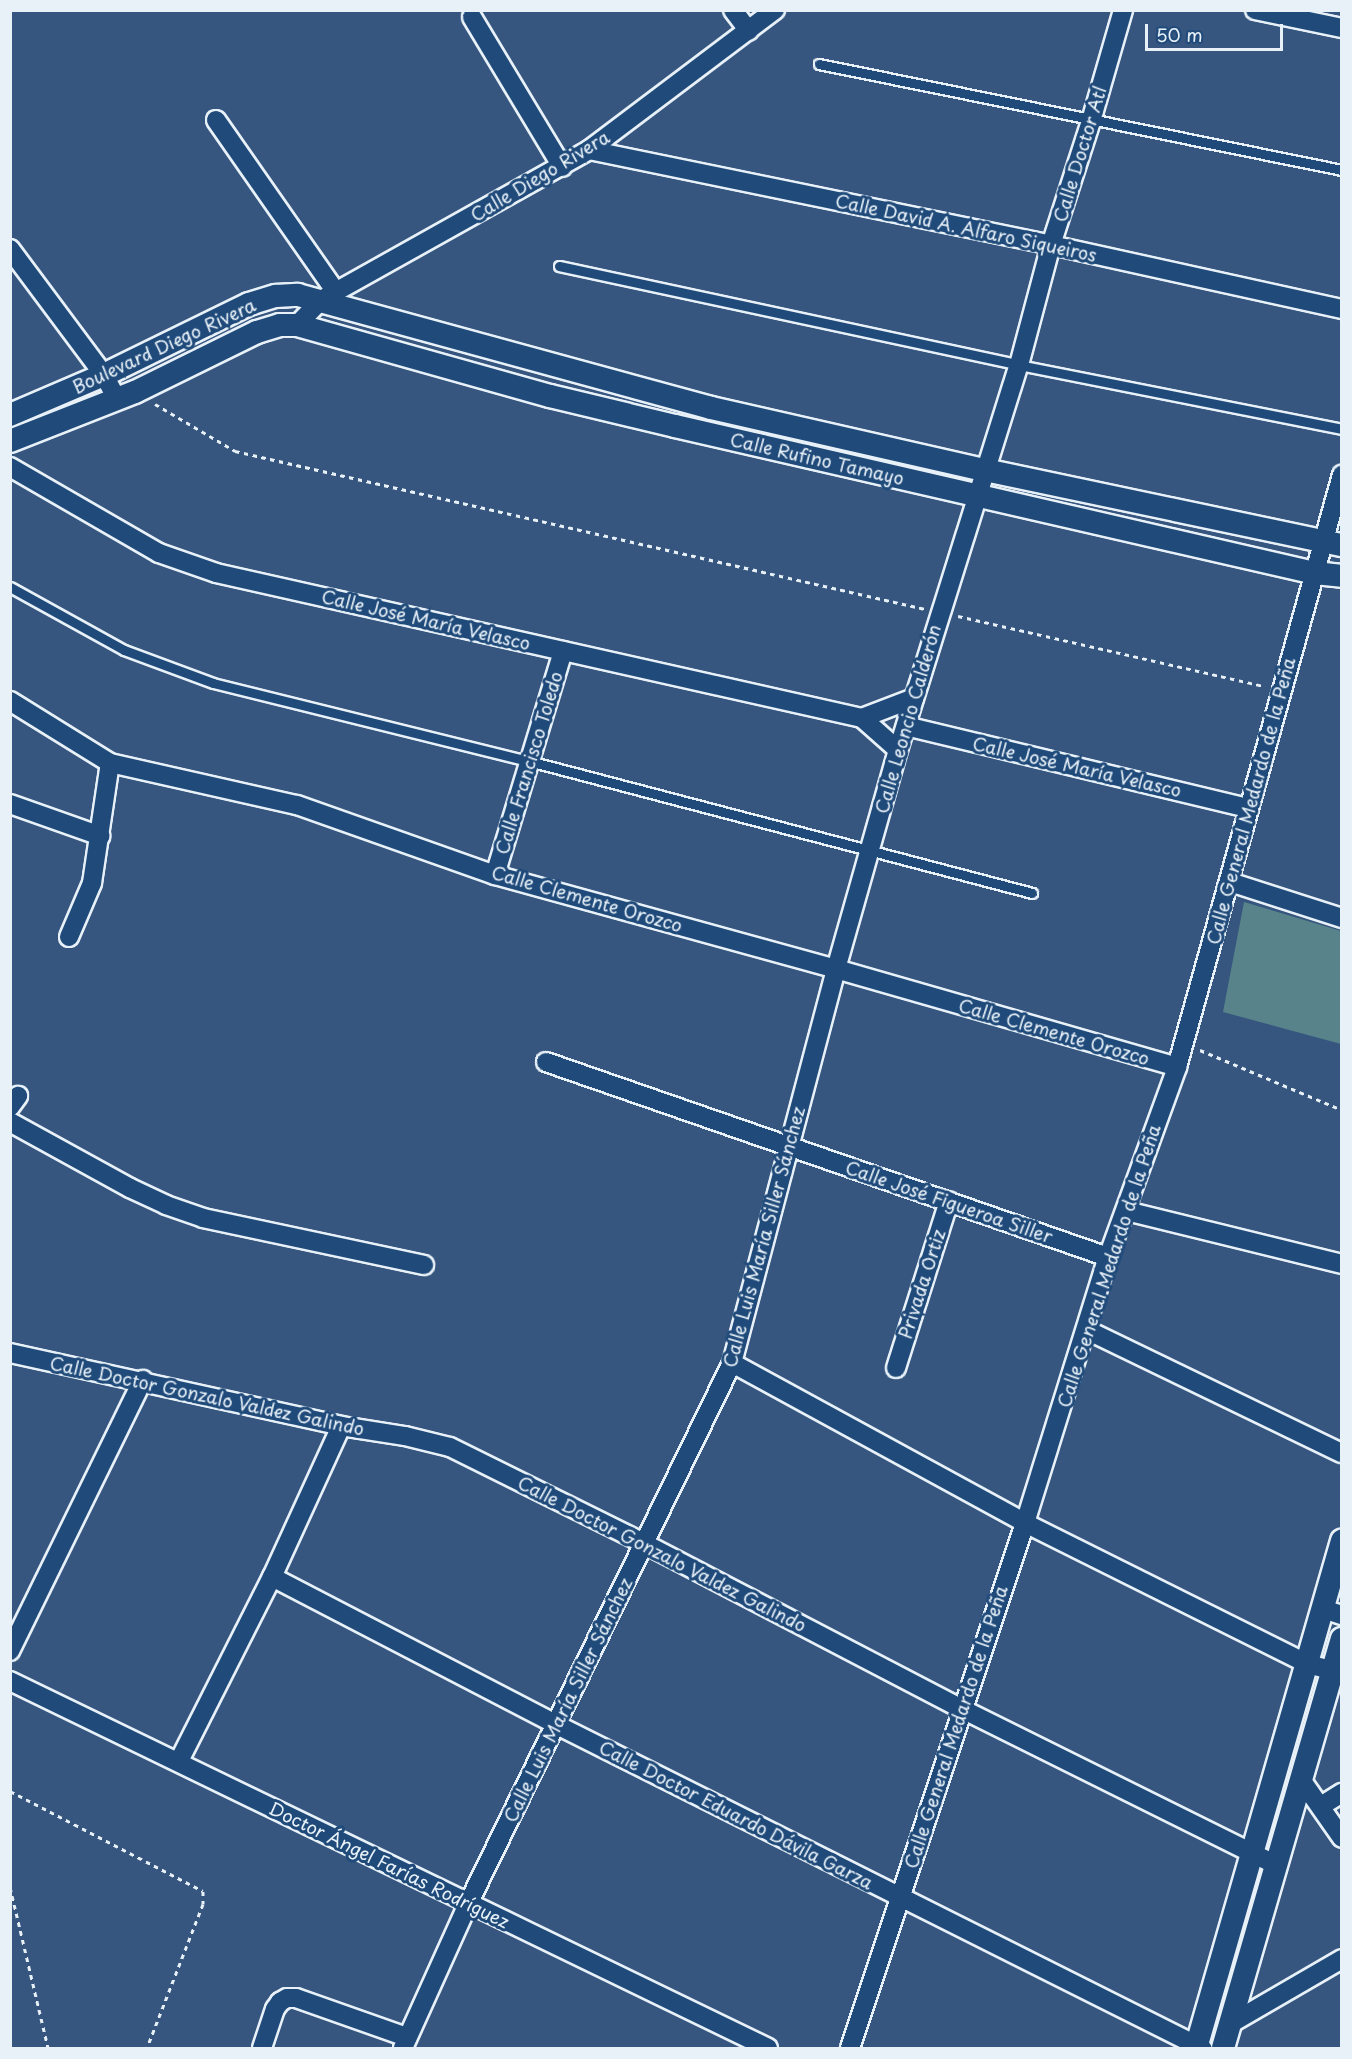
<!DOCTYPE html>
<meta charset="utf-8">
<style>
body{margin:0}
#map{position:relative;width:1352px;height:2059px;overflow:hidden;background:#36567f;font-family:"Playpen Sans",sans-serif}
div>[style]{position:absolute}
.green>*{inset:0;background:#58838a}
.path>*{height:3px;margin-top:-1.5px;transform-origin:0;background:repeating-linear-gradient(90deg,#e8f1f8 0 4.5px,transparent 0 9px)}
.roads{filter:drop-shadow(2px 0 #e8f1f8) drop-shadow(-2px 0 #e8f1f8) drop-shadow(0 2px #e8f1f8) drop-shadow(0 -2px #e8f1f8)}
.service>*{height:9px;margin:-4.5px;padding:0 4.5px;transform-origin:4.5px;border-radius:4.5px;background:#1f4a7a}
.minor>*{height:18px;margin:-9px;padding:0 9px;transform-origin:9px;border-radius:9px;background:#1f4a7a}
.tertiary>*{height:22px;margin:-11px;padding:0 11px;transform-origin:11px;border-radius:11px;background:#1f4a7a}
span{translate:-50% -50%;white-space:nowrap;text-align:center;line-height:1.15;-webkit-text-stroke:6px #1f4a7a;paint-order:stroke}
.street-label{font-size:18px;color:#e8f1f8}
.frame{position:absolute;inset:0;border:12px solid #e8f1f8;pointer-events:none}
.scale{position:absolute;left:1145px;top:24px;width:138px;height:27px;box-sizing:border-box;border:3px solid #e8f1f8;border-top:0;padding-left:8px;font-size:18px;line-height:21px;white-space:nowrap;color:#e8f1f8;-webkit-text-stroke:4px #1f4a7a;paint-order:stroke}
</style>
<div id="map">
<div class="green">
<i style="clip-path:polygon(1244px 902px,1341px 931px,1341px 1044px,1223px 1012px)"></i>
</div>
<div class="path">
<i style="left:155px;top:404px;width:93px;rotate:30.4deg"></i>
<i style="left:235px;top:451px;width:708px;rotate:12.9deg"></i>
<i style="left:958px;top:616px;width:314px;rotate:12.9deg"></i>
<i style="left:1200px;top:1050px;width:154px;rotate:22.9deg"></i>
<i style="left:10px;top:1791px;width:217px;rotate:27.4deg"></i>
<i style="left:203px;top:1891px;width:13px;rotate:90deg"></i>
<i style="left:203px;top:1904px;width:155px;rotate:111.3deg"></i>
<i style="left:10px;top:1887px;width:165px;rotate:76.7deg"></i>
</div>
<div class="roads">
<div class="service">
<i style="left:819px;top:64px;width:534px;rotate:11.46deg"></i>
<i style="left:559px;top:266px;width:471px;rotate:12.1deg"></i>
<i style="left:1019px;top:365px;width:329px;rotate:11.2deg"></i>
<i style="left:10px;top:587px;width:130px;rotate:28.9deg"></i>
<i style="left:124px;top:650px;width:95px;rotate:20.3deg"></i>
<i style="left:213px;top:683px;width:325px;rotate:13.9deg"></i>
<i style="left:529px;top:761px;width:520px;rotate:14.7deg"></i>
</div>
<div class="minor">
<i style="left:733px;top:10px;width:26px;rotate:53deg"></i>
<i style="left:1255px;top:10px;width:89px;rotate:11.7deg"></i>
<i style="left:472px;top:17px;width:175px;rotate:59deg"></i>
<i style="left:216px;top:120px;width:210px;rotate:55.1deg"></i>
<i style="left:589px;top:150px;width:472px;rotate:11.6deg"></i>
<i style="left:1051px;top:245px;width:298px;rotate:12.4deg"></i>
<i style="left:10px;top:249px;width:157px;rotate:53.3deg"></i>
<i style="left:104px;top:375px;width:27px;rotate:62deg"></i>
<i style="left:297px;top:325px;width:35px;rotate:-46deg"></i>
<i style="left:321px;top:300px;width:307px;rotate:-29.2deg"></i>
<i style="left:589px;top:150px;width:233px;rotate:-37deg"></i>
<i style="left:10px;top:467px;width:172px;rotate:30deg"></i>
<i style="left:159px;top:553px;width:60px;rotate:19.3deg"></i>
<i style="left:216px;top:573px;width:662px;rotate:12.65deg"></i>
<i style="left:862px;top:718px;width:48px;rotate:41.6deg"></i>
<i style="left:10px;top:701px;width:118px;rotate:31.8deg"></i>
<i style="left:110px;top:763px;width:192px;rotate:12.7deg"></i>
<i style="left:297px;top:805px;width:210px;rotate:19.5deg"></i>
<i style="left:495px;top:875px;width:354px;rotate:15.4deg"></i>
<i style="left:836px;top:969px;width:355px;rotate:16deg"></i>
<i style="left:862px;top:718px;width:56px;rotate:-21deg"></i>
<i style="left:906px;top:726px;width:352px;rotate:13.5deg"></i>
<i style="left:10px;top:804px;width:96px;rotate:19.4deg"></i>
<i style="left:495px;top:875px;width:234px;rotate:-73.1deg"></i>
<i style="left:1230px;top:882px;width:118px;rotate:17.8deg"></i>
<i style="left:69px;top:937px;width:59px;rotate:-66.9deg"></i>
<i style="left:92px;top:883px;width:121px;rotate:-81.5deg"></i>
<i style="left:546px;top:1062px;width:595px;rotate:19.14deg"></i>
<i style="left:10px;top:1107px;width:14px;rotate:-54deg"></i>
<i style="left:10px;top:1122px;width:137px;rotate:28.8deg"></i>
<i style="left:130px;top:1188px;width:40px;rotate:25deg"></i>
<i style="left:166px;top:1205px;width:39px;rotate:19deg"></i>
<i style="left:203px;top:1218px;width:226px;rotate:12deg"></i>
<i style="left:1126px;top:1211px;width:222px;rotate:13.8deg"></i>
<i style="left:1087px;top:1330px;width:283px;rotate:25.8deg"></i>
<i style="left:10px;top:1353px;width:339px;rotate:12.4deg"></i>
<i style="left:341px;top:1426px;width:65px;rotate:8.9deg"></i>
<i style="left:405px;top:1436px;width:46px;rotate:13.7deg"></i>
<i style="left:450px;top:1447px;width:218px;rotate:26.4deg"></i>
<i style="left:645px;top:1544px;width:357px;rotate:27.5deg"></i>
<i style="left:962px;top:1709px;width:351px;rotate:26.4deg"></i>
<i style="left:732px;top:1363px;width:334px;rotate:28.6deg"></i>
<i style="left:1025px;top:1523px;width:316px;rotate:26.5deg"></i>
<i style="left:1308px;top:1664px;width:24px;rotate:15deg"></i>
<i style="left:896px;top:1368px;width:175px;rotate:-72.4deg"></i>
<i style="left:272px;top:1577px;width:319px;rotate:27.4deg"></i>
<i style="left:555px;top:1724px;width:724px;rotate:26.6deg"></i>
<i style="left:1323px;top:1609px;width:20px;rotate:18deg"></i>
<i style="left:10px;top:1651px;width:302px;rotate:-63.9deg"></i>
<i style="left:10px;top:1681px;width:842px;rotate:25.83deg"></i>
<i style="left:179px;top:1761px;width:206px;rotate:-63.2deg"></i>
<i style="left:272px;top:1577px;width:166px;rotate:-65.4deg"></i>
<i style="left:1300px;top:1778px;width:73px;rotate:55deg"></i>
<i style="left:1321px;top:1806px;width:25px;rotate:-32deg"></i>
<i style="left:1230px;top:2024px;width:129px;rotate:-30.1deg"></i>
<i style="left:262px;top:2048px;width:41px;rotate:-71.6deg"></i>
<i style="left:275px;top:2009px;width:9px;rotate:-54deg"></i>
<i style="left:280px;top:2002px;width:8px;rotate:-30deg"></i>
<i style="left:287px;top:1998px;width:9px"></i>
<i style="left:296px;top:1998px;width:118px;rotate:19.4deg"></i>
<i style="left:403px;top:2048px;width:158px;rotate:-65.7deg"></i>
<i style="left:468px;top:1904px;width:602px;rotate:-63.99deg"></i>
<i style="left:732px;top:1363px;width:407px;rotate:-75.2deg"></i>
<i style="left:836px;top:969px;width:228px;rotate:-74.2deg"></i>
<i style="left:898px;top:750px;width:404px;rotate:-72.6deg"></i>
<i style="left:1019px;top:365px;width:124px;rotate:-75.1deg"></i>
<i style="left:1051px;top:245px;width:130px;rotate:-72.1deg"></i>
<i style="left:1091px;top:121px;width:116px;rotate:-73.9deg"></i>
<i style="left:850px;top:2048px;width:553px;rotate:-71.57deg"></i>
<i style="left:1025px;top:1523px;width:279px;rotate:-72.7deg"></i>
<i style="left:1108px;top:1257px;width:202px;rotate:-70deg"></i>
<i style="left:1177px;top:1067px;width:615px;rotate:-74.43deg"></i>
</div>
<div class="tertiary">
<i style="left:10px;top:415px;width:102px;rotate:-23.1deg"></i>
<i style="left:104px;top:375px;width:161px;rotate:-26.1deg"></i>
<i style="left:249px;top:304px;width:28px;rotate:-17deg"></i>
<i style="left:276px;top:296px;width:22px;rotate:-3deg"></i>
<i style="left:298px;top:295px;width:428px;rotate:15.3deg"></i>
<i style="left:711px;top:408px;width:281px;rotate:12.8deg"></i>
<i style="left:985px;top:470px;width:365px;rotate:11.9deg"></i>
<i style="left:10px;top:441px;width:134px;rotate:-21.4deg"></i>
<i style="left:135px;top:392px;width:136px;rotate:-26.2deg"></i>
<i style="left:257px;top:332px;width:24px;rotate:-17deg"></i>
<i style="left:280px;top:325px;width:17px"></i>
<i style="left:297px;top:325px;width:263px;rotate:15.7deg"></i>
<i style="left:550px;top:396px;width:129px;rotate:13.5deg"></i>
<i style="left:675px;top:426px;width:657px;rotate:12.94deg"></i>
<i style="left:1315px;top:573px;width:27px;rotate:6deg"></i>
<i style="left:1196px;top:2048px;width:528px;rotate:-73.94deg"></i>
<i style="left:1223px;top:2048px;width:426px;rotate:-73.8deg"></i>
</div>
</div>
<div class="street-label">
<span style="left:1080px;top:154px;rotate:-73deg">Calle Doctor Atl</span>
<span style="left:540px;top:176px;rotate:-31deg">Calle Diego Rivera</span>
<span style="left:966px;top:228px;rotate:12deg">Calle David A. Alfaro Siqueiros</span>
<span style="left:164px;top:346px;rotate:-25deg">Boulevard Diego Rivera</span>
<span style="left:817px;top:459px;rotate:13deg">Calle Rufino Tamayo</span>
<span style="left:426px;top:620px;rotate:13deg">Calle José María Velasco</span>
<span style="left:908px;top:719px;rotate:-74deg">Calle Leoncio Calderón</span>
<span style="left:529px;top:763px;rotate:-73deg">Calle Francisco Toledo</span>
<span style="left:1077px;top:767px;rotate:13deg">Calle José María Velasco</span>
<span style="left:1251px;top:801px;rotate:-75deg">Calle General Medardo de la Peña</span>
<span style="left:587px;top:899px;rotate:16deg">Calle Clemente Orozco</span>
<span style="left:1054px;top:1032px;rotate:16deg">Calle Clemente Orozco</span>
<span style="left:949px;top:1202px;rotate:19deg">Calle José Figueroa Siller</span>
<span style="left:764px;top:1237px;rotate:-75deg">Calle Luis María Siller Sánchez</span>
<span style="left:1109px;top:1266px;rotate:-72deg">Calle General Medardo de la Peña</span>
<span style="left:922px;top:1284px;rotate:-72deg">Privada Ortiz</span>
<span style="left:207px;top:1396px;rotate:12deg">Calle Doctor Gonzalo Valdez Galindo</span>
<span style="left:662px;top:1554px;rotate:27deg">Calle Doctor Gonzalo Valdez Galindo</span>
<span style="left:568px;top:1700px;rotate:-64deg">Calle Luis María Siller Sánchez</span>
<span style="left:956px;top:1727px;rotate:-72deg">Calle General Medardo de la Peña</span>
<span style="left:736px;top:1815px;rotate:27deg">Calle Doctor Eduardo Dávila Garza</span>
<span style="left:389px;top:1865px;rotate:26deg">Doctor Ángel Farías Rodríguez</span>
</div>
<div class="frame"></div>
<div class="scale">50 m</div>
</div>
